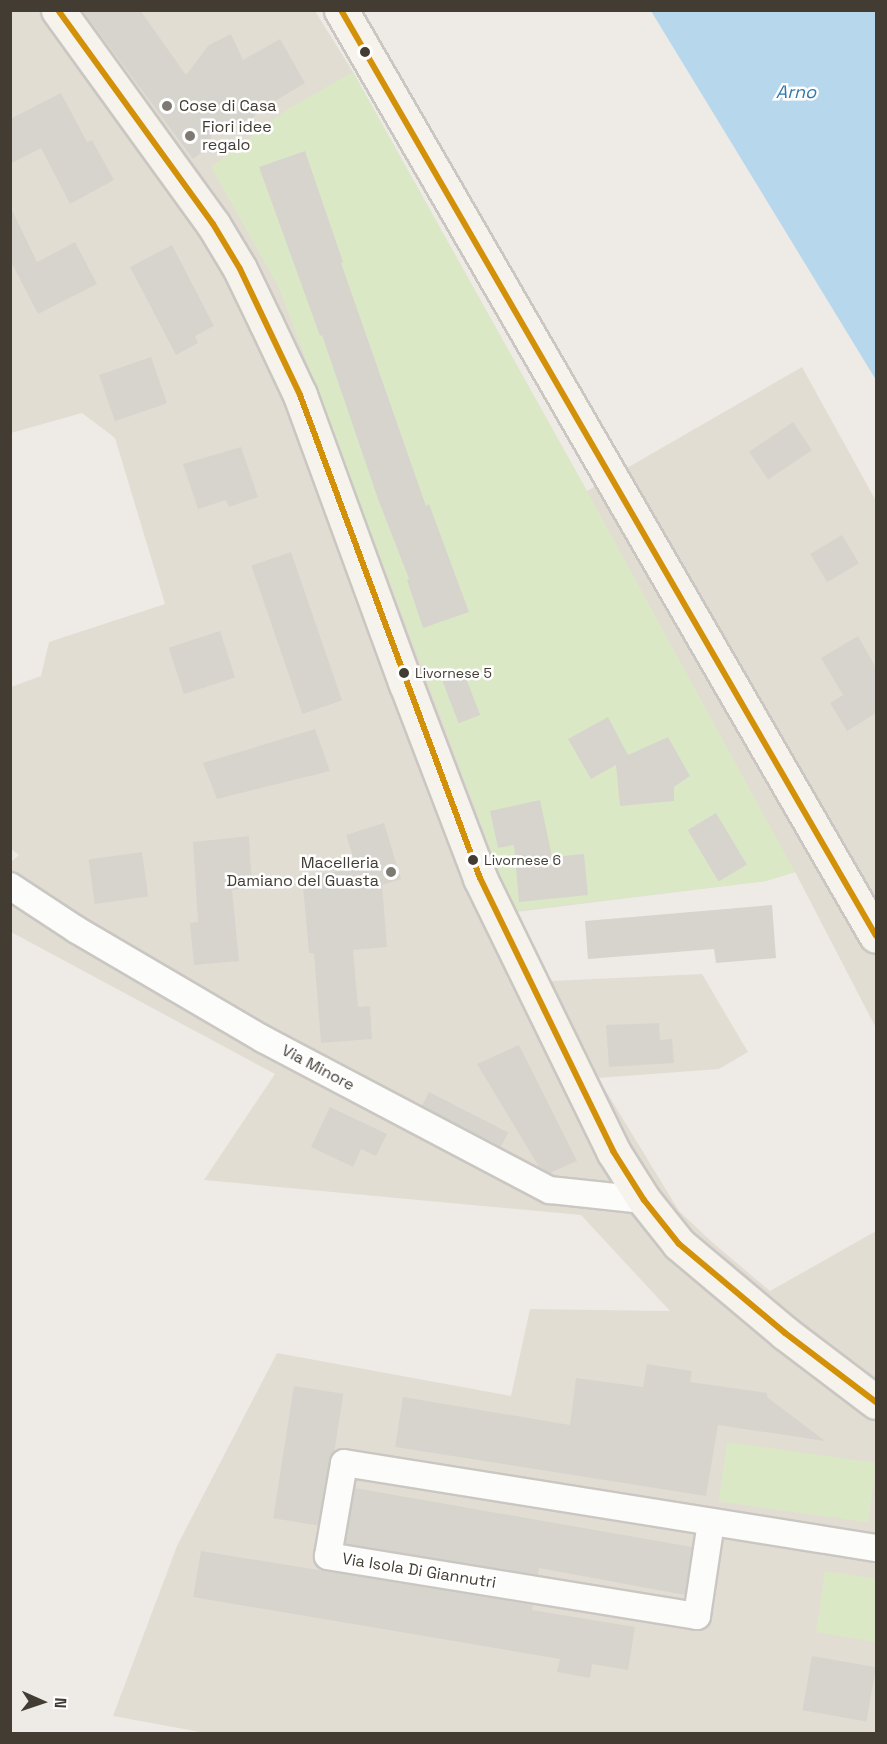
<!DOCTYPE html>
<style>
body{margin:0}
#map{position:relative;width:887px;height:1744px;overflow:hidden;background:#eeebe6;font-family:"Space Grotesk",sans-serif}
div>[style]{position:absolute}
.residential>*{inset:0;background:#e2ddd3}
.green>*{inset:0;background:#dbe8c6;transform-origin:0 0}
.water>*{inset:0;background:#b6d7ec}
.building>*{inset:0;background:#d7d4ce;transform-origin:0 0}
.roads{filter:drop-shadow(2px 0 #cac7c2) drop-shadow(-2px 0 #cac7c2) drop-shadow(0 2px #cac7c2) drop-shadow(0 -2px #cac7c2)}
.street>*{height:26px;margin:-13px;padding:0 13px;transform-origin:13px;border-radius:13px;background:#fcfcfb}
.secondary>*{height:33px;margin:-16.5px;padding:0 16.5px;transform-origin:16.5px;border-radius:16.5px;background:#f6f3ed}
.bus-1>*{height:6px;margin:-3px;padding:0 3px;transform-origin:3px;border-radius:3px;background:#d3910a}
.dots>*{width:16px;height:16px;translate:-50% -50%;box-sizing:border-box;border:3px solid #fff;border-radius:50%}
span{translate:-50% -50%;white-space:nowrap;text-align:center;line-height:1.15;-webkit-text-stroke:5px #fff;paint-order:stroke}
.bus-label{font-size:14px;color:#423c33}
.left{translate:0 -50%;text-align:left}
.poi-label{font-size:16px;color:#423c33}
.right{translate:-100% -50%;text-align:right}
.street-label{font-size:16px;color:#423c33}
.water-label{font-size:18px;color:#2f79ab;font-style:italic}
.frame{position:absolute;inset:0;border:12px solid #423c33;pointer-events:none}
.north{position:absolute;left:12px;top:1672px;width:60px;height:60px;-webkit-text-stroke:4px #fff;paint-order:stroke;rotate:93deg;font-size:16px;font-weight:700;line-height:24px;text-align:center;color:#423c33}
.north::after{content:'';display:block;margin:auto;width:21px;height:27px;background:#423c33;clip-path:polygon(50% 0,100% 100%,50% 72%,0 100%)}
</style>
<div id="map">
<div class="residential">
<i style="clip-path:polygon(11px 11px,315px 11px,353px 72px,587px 491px,802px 367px,876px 501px,876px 1028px,795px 872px,766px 881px,515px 912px,551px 981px,702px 974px,748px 1052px,719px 1069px,598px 1078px,679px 1211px,713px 1243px,770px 1291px,876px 1231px,876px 1733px,211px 1734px,113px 1716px,177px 1546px,277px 1353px,511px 1396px,530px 1309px,670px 1311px,581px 1215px,204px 1180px,275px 1074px,11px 932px,11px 862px,19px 855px,11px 849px,11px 687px,41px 676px,49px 642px,165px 604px,115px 438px,82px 413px,11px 433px)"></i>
</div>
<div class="green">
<i style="clip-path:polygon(353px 72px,587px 491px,795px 872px,766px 881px,514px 911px,279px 288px,211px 167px,288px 109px)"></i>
<i style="left:727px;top:1442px;width:151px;height:60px;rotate:8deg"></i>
<i style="clip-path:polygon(825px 1571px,876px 1579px,876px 1642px,816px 1632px)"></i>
</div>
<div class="water">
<i style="clip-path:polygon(651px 11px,876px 11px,876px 380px)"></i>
</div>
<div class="building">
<i style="clip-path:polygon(82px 10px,140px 10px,186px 75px,209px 45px,231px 34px,243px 60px,280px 39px,305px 83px,257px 112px,253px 118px,213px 130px,209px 147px,193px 159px)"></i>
<i style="clip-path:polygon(61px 93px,87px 142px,92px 140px,114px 180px,70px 204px,41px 148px,10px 164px,10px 119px)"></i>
<i style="clip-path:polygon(305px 151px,343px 262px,341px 263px,426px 506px,429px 504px,469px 612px,423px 628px,407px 580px,409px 579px,378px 499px,322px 335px,320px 336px,259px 167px)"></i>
<i style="clip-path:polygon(10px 206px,37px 262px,75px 242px,97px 284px,38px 314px,10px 260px)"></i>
<i style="clip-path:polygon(172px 245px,214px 326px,195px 336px,198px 343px,176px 355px,130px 267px)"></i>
<i style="left:151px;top:357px;width:49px;height:55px;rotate:71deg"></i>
<i style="left:793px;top:422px;width:34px;height:53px;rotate:56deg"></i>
<i style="clip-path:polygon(241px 447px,258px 497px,229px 507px,226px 500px,198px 509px,183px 464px)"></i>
<i style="left:842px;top:535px;width:33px;height:37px;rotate:59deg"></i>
<i style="left:291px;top:552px;width:157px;height:42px;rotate:71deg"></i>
<i style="left:220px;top:631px;width:49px;height:54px;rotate:72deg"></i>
<i style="clip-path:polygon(858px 636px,876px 668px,876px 713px,847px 731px,830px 703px,843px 695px,821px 658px)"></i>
<i style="left:464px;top:673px;width:45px;height:23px;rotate:69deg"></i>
<i style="clip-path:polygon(608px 717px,628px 755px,668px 737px,690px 776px,674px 787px,674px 801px,620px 806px,616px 765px,591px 779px,568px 739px)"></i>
<i style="clip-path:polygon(315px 729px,330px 771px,217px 799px,203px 763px)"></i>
<i style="clip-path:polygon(540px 800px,552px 857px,584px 854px,588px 895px,519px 902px,514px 845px,498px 848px,490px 811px)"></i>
<i style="left:716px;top:813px;width:60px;height:33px;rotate:59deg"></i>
<i style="clip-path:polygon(384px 823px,401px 879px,382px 885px,387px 947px,353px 950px,358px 1007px,370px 1006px,372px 1039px,321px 1043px,314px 953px,309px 953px,302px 876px,357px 869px,346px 835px)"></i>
<i style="clip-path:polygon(249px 836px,252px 888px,232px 890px,239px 961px,194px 965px,190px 923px,198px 922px,193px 842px)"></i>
<i style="left:142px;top:852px;width:45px;height:54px;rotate:82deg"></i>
<i style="clip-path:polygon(772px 905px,776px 958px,716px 963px,714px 949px,588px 959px,585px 921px)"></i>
<i style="clip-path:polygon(659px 1023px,660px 1040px,672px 1039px,674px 1063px,609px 1067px,606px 1025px)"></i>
<i style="clip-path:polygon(519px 1045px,577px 1161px,550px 1173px,539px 1167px,477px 1064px)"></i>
<i style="left:429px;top:1092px;width:89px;height:16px;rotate:27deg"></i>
<i style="clip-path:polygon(330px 1107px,387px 1134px,376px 1156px,361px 1149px,353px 1167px,311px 1147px)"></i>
<i style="clip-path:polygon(647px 1364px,692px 1371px,690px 1382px,767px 1393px,767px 1397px,825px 1441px,718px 1425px,706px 1496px,395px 1447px,403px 1397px,570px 1425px,576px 1378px,643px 1387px)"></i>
<i style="left:294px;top:1386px;width:50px;height:134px;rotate:9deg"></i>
<i style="clip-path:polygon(355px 1488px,692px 1547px,685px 1595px,539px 1568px,538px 1575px,345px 1544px)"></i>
<i style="clip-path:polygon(201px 1551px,533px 1605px,532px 1610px,635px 1627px,628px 1670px,592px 1664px,590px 1678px,557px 1672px,560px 1659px,193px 1597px)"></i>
<i style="left:812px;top:1656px;width:65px;height:55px;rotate:10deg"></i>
</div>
<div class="roads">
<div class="street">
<i style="left:10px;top:886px;width:80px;rotate:33.3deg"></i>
<i style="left:77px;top:930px;width:216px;rotate:30.4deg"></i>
<i style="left:263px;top:1039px;width:324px;rotate:27.8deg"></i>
<i style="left:550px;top:1190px;width:95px;rotate:6.1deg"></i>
<i style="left:711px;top:1522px;width:95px;rotate:98.5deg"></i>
<i style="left:697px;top:1616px;width:374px;rotate:-170.8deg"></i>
<i style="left:328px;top:1556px;width:94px;rotate:-80.2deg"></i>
<i style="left:344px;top:1463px;width:539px;rotate:9.08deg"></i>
</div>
<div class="secondary">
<i style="left:58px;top:10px;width:264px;rotate:54.1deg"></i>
<i style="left:213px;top:224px;width:52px;rotate:59deg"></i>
<i style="left:240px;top:269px;width:60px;rotate:64.3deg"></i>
<i style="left:266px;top:323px;width:80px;rotate:64.7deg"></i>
<i style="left:300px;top:395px;width:308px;rotate:69.9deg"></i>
<i style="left:406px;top:684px;width:208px;rotate:69.1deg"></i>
<i style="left:480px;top:878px;width:304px;rotate:64deg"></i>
<i style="left:613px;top:1151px;width:58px;rotate:57.7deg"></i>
<i style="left:644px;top:1200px;width:56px;rotate:51.5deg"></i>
<i style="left:679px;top:1244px;width:138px;rotate:40deg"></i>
<i style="left:785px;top:1333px;width:114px;rotate:37.2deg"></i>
<i style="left:341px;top:10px;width:1069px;rotate:59.98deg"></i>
</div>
</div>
<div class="bus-1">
<i style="left:58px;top:10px;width:264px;rotate:54.1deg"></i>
<i style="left:213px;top:224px;width:52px;rotate:59deg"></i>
<i style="left:240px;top:269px;width:140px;rotate:64.5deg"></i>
<i style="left:300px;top:395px;width:515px;rotate:69.56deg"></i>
<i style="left:480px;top:878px;width:304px;rotate:64deg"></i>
<i style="left:613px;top:1151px;width:58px;rotate:57.7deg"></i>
<i style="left:644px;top:1200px;width:56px;rotate:51.5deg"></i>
<i style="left:679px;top:1244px;width:138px;rotate:40deg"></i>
<i style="left:785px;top:1333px;width:114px;rotate:37.2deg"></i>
<i style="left:341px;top:10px;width:1069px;rotate:59.98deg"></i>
</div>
<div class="dots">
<i style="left:365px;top:52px;background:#423c33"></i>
<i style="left:167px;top:106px;background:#7e7972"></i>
<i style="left:190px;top:136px;background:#7e7972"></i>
<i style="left:404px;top:673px;background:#423c33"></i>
<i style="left:473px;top:860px;background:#423c33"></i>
<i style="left:391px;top:872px;background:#7e7972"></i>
</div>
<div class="bus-label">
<span class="left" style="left:415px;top:673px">Livornese 5</span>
<span class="left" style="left:484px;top:860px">Livornese 6</span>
</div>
<div class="poi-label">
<span class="left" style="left:179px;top:106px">Cose di Casa</span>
<span class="left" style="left:202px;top:136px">Fiori idee<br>regalo</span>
<span class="right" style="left:379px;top:872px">Macelleria<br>Damiano del Guasta</span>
</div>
<div class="street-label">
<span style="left:318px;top:1068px;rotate:28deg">Via Minore</span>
<span style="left:419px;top:1571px;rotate:9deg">Via Isola Di Giannutri</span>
</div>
<div class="water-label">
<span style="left:796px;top:92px">Arno</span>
</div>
<div class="frame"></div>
<div class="north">N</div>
</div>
